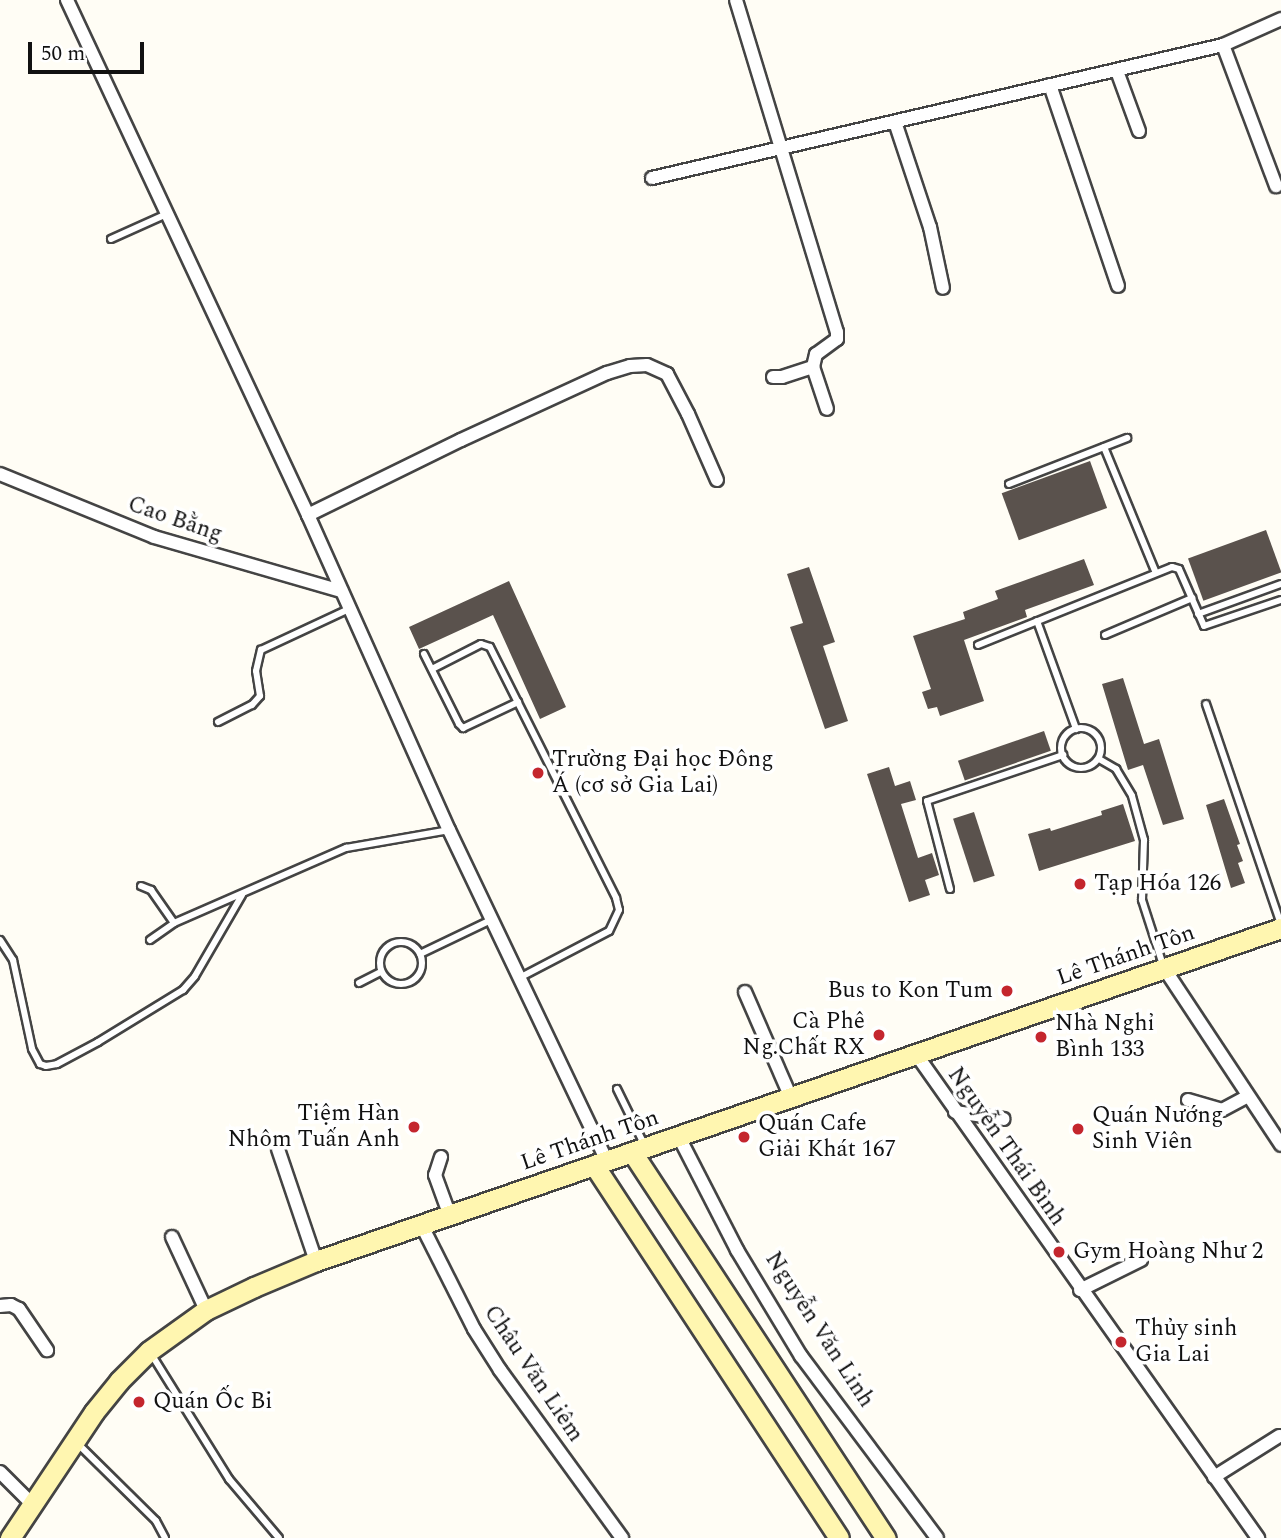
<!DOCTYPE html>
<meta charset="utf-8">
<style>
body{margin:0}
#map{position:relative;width:1281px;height:1538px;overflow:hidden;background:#fffdf5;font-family:Spectral,serif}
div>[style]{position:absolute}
.building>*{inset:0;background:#5a524d;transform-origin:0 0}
.roads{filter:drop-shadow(2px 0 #444) drop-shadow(-2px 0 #444) drop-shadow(0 2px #444) drop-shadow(0 -2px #444)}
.lane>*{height:6px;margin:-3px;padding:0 3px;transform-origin:3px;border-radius:3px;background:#fff}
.lane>.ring{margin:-3px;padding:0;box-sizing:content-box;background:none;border:6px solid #fff;border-radius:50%}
.street>*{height:12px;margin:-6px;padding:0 6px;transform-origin:6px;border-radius:6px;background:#fff}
.secondary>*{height:19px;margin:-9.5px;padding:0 9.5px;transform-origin:9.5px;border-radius:9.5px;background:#fff6b0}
.dots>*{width:19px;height:19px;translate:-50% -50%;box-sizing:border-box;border:4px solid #fff;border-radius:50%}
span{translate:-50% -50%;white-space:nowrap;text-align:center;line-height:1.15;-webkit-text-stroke:7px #fff;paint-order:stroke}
.street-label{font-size:23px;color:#111}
.poi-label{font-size:23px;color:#111}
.left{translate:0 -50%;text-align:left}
.right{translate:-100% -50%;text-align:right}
.scale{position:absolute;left:28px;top:42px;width:116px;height:32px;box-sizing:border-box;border:4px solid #111;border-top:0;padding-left:9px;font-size:21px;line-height:24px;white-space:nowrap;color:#111;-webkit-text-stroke:5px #fff;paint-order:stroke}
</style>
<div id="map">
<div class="building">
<i style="left:1090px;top:461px;width:50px;height:94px;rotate:70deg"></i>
<i style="left:1266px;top:530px;width:45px;height:83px;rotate:70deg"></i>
<i style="clip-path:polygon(1084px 559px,1094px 585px,1025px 610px,1027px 617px,964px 640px,984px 701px,940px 716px,937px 707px,928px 709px,922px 692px,931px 689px,913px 636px,965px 619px,963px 612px,998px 599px,995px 591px)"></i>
<i style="clip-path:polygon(809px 567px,835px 642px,823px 646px,848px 721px,825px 729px,790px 627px,803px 623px,787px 574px)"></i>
<i style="clip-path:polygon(509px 581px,566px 707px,540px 719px,493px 615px,419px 649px,409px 627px)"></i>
<i style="clip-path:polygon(1123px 678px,1144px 744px,1159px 739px,1184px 819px,1163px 825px,1143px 765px,1128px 770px,1102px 684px)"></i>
<i style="left:1044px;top:731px;width:21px;height:91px;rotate:71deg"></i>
<i style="clip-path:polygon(889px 767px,895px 786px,910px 781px,916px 800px,901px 804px,918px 858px,932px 853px,939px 875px,925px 880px,930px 895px,909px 902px,867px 774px)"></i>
<i style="clip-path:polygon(1224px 799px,1240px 844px,1237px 845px,1243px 861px,1238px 863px,1245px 883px,1231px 888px,1206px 805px)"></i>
<i style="clip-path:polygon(1123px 804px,1135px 841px,1039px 871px,1028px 834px,1050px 828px,1051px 831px,1102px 815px,1101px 811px)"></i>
<i style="left:974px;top:812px;width:67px;height:22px;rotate:72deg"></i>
</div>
<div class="roads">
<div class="lane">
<i style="left:111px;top:239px;width:61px;rotate:-24.1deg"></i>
<i style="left:1104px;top:447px;width:136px;rotate:67.6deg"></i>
<i style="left:1009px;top:484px;width:127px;rotate:-21.3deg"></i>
<i style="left:1198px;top:614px;width:88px;rotate:-19.9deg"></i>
<i style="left:1037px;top:621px;width:115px;rotate:70.1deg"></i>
<i style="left:1105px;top:635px;width:95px;rotate:-23deg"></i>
<i style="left:978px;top:645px;width:209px;rotate:-21.9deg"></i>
<i style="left:1172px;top:567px;width:7px;rotate:16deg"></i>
<i style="left:1179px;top:569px;width:62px;rotate:66.3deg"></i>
<i style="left:1204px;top:626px;width:81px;rotate:-18.7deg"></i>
<i style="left:424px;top:654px;width:78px;rotate:63.4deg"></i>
<i style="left:459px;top:724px;width:6px;rotate:45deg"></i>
<i style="left:463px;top:728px;width:61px;rotate:-25.3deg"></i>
<i style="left:432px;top:669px;width:55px;rotate:-27deg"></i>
<i style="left:481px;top:644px;width:9px;rotate:18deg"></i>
<i style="left:490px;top:647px;width:281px;rotate:63.3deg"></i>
<i style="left:616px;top:898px;width:12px;rotate:76deg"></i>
<i style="left:619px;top:910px;width:23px;rotate:115deg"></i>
<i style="left:609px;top:931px;width:99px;rotate:152.4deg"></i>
<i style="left:1206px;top:704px;width:232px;rotate:71.2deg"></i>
<i style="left:218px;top:722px;width:38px;rotate:-27deg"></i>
<i style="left:252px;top:705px;width:12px;rotate:-48deg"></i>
<i style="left:260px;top:696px;width:25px;rotate:-99deg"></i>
<i style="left:256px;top:671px;width:22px;rotate:-77deg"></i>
<i style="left:261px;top:650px;width:97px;rotate:-25deg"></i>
<i class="ring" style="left:1061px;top:728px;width:34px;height:34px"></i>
<i style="left:1099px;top:759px;width:20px;rotate:30deg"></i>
<i style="left:1116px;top:769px;width:31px;rotate:59deg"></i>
<i style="left:1132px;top:796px;width:46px;rotate:74.7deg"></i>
<i style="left:1144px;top:840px;width:60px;rotate:91.9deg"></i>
<i style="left:1142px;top:900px;width:68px;rotate:72.1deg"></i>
<i style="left:141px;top:886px;width:11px;rotate:22deg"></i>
<i style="left:151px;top:890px;width:40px;rotate:55.1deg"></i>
<i style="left:950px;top:889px;width:91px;rotate:-104.6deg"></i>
<i style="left:927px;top:801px;width:144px;rotate:-18.7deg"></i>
<i style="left:0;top:940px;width:24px;rotate:57deg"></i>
<i style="left:13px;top:960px;width:91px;rotate:77.9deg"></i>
<i style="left:32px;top:1049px;width:17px;rotate:62deg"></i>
<i style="left:40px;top:1064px;width:6px;rotate:18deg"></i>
<i style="left:46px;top:1066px;width:11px;rotate:-10deg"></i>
<i style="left:57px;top:1064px;width:47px;rotate:-28.2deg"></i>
<i style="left:98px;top:1042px;width:100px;rotate:-31.5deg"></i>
<i style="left:183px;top:990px;width:18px;rotate:-49deg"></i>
<i style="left:195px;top:976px;width:94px;rotate:-59.9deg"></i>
<i style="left:150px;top:940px;width:29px;rotate:-35deg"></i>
<i style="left:174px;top:923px;width:188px;rotate:-23.6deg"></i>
<i style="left:346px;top:848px;width:105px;rotate:-9.9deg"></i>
<i class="ring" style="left:380px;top:942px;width:36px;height:36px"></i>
<i style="left:420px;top:954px;width:81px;rotate:-25.6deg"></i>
<i style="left:359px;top:983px;width:25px;rotate:-27deg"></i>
<i style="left:617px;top:1089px;width:61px;rotate:63.9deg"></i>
<i style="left:150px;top:1352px;width:150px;rotate:58.1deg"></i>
<i style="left:229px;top:1479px;width:77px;rotate:49.7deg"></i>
<i style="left:76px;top:1442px;width:112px;rotate:44.6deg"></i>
<i style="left:156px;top:1521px;width:19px;rotate:62deg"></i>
</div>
<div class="street">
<i style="left:67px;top:0;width:569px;rotate:64.92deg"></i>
<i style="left:308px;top:515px;width:345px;rotate:65.9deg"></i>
<i style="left:449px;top:830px;width:367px;rotate:64.5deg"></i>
<i style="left:736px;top:0;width:347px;rotate:73.1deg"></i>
<i style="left:837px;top:332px;width:7px;rotate:90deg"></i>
<i style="left:837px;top:339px;width:26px;rotate:144deg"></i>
<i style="left:816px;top:354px;width:13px;rotate:103deg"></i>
<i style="left:813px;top:367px;width:44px;rotate:71.6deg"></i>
<i style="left:1223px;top:45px;width:151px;rotate:69.4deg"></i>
<i style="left:1117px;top:71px;width:64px;rotate:69.9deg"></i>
<i style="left:1050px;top:85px;width:212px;rotate:71.3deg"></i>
<i style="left:895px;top:122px;width:111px;rotate:71.6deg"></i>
<i style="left:930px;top:227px;width:62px;rotate:78deg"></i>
<i style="left:652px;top:178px;width:586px;rotate:-13.11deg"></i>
<i style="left:1223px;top:45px;width:64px;rotate:-24.1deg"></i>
<i style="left:773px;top:377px;width:9px"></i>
<i style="left:782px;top:377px;width:33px;rotate:-18deg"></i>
<i style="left:0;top:474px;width:166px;rotate:22.2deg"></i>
<i style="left:154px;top:537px;width:195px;rotate:16.1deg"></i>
<i style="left:308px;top:515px;width:170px;rotate:-26.1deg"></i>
<i style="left:461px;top:440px;width:161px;rotate:-24.7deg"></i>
<i style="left:607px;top:373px;width:24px;rotate:-17deg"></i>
<i style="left:630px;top:366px;width:17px;rotate:-3deg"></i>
<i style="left:647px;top:365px;width:22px;rotate:24deg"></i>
<i style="left:667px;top:374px;width:45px;rotate:62.3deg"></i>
<i style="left:688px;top:414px;width:72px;rotate:66.3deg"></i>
<i style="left:1164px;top:968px;width:212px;rotate:56.5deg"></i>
<i style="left:745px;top:992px;width:116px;rotate:66.5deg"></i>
<i style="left:916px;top:1054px;width:593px;rotate:54.75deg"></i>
<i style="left:1188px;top:1100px;width:35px;rotate:16deg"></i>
<i style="left:1222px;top:1110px;width:27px;rotate:-28deg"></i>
<i style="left:955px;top:1112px;width:49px;rotate:8.1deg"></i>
<i style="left:679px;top:1137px;width:127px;rotate:62.8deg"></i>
<i style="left:737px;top:1250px;width:124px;rotate:58.9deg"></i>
<i style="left:801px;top:1356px;width:227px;rotate:53.2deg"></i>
<i style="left:278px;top:1149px;width:118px;rotate:71.3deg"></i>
<i style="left:441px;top:1157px;width:19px;rotate:108deg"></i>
<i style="left:435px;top:1175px;width:44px;rotate:69.9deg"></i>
<i style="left:422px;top:1226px;width:115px;rotate:63.2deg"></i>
<i style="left:474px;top:1329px;width:49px;rotate:57.6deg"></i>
<i style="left:500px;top:1370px;width:208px;rotate:54deg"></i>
<i style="left:172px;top:1237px;width:81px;rotate:65deg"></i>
<i style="left:1080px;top:1290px;width:68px;rotate:-26.2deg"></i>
<i style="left:0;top:1306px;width:11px;rotate:-5deg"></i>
<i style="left:11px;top:1305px;width:9px;rotate:27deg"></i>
<i style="left:19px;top:1309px;width:50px;rotate:55.7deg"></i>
<i style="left:0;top:1472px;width:45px;rotate:45deg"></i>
<i style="left:1214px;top:1477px;width:77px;rotate:-32.2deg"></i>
</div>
<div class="secondary">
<i style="left:632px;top:1152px;width:462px;rotate:56.7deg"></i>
<i style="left:594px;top:1165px;width:446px;rotate:56.7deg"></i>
<i style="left:10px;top:1538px;width:151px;rotate:-56.3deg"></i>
<i style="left:94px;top:1412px;width:40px;rotate:-51deg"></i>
<i style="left:119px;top:1381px;width:42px;rotate:-45deg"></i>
<i style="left:149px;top:1351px;width:70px;rotate:-35.7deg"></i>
<i style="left:206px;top:1310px;width:53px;rotate:-25.6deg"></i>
<i style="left:254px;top:1287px;width:67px;rotate:-22.8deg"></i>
<i style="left:316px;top:1261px;width:1021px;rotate:-19.04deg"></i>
</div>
</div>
<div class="dots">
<i style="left:538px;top:773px;background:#c4262e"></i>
<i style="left:1080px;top:884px;background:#c4262e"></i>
<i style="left:1007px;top:991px;background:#c4262e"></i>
<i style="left:879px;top:1035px;background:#c4262e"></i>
<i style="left:1041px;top:1037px;background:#c4262e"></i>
<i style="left:414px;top:1127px;background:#c4262e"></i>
<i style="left:1078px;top:1129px;background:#c4262e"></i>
<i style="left:744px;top:1137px;background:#c4262e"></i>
<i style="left:1059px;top:1252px;background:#c4262e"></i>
<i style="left:1121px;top:1342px;background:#c4262e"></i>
<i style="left:139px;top:1402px;background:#c4262e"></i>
</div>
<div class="street-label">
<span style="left:175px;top:520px;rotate:19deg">Cao Bằng</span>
<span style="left:1126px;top:956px;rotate:-19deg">Lê Thánh Tôn</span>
<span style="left:590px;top:1141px;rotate:-19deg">Lê Thánh Tôn</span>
<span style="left:1006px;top:1147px;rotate:55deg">Nguyễn Thái Bình</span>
<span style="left:819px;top:1330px;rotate:57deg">Nguyễn Văn Linh</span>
<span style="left:533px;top:1374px;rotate:56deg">Châu Văn Liêm</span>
</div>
<div class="poi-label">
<span class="left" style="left:552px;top:773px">Trường Đại học Đông<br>Á (cơ sở Gia Lai)</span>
<span class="left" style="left:1094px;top:884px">Tạp Hóa 126</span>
<span class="right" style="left:993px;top:991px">Bus to Kon Tum</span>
<span class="right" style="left:865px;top:1035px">Cà Phê<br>Ng.Chất RX</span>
<span class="left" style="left:1055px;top:1037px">Nhà Nghỉ<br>Bình 133</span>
<span class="right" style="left:400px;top:1127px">Tiệm Hàn<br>Nhôm Tuấn Anh</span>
<span class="left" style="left:1092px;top:1129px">Quán Nướng<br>Sinh Viên</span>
<span class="left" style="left:758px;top:1137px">Quán Cafe<br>Giải Khát 167</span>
<span class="left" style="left:1073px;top:1252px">Gym Hoàng Như 2</span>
<span class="left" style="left:1135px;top:1342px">Thủy sinh<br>Gia Lai</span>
<span class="left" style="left:153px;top:1402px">Quán Ốc Bi</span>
</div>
<div class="scale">50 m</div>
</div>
